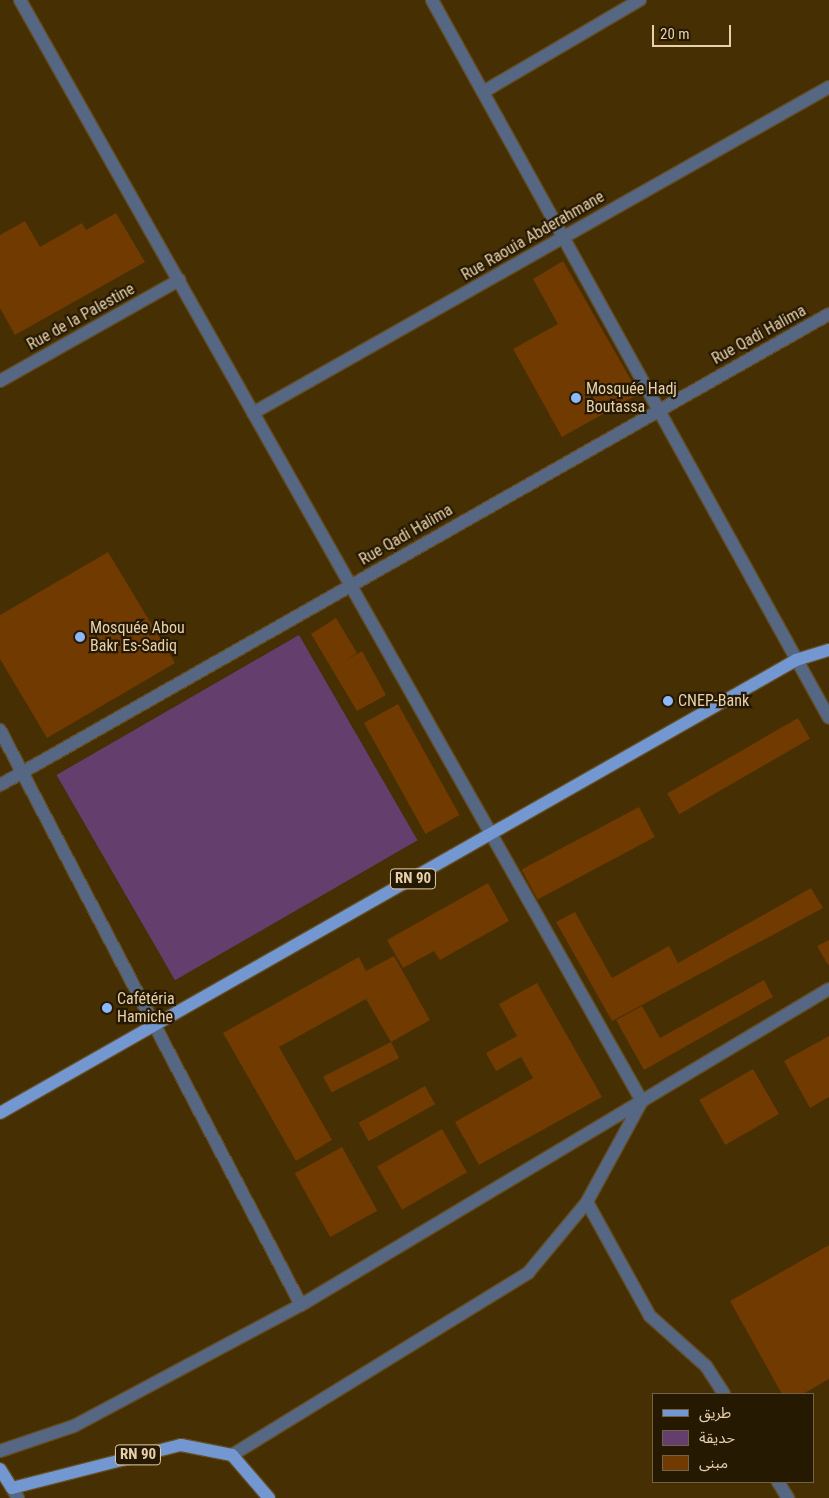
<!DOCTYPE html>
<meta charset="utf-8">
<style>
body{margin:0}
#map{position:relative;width:829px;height:1498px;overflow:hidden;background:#462f02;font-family:"Roboto Condensed","Noto Sans Arabic",sans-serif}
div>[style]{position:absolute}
.green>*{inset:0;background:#643f6e;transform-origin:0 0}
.building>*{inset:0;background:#703a00;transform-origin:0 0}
.roads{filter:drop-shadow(1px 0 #634c21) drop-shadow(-1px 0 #634c21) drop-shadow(0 1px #634c21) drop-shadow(0 -1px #634c21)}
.minor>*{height:12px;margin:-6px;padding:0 6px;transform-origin:6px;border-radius:6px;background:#556782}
.major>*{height:12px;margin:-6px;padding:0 6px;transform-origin:6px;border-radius:6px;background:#7397d0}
.dots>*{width:14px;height:14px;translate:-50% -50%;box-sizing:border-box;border:2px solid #261902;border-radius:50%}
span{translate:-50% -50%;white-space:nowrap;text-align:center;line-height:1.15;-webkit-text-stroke:4.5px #261902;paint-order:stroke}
.shield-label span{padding:1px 4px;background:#261902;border:1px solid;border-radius:4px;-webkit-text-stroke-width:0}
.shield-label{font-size:15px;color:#e7d0ac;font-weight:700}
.street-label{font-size:16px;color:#e7d0ac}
.poi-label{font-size:16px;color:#e7d0ac}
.left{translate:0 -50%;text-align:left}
.legend{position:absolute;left:652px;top:1393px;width:162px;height:90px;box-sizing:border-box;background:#261902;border:1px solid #736246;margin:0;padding:6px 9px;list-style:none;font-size:15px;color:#e7d0ac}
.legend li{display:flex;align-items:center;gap:10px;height:25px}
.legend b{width:25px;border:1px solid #736246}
.scale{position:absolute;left:652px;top:25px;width:79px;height:22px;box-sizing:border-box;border:2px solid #e7d0ac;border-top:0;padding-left:6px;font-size:15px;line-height:18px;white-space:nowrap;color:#e7d0ac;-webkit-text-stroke:4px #261902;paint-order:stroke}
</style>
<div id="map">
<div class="green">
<i style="left:299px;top:635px;width:237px;height:280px;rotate:60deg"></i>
</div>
<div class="building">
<i style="clip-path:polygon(116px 213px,145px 262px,15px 335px,0 308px,0 235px,25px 221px,40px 247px,82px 223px,86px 230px)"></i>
<i style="clip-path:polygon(563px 261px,639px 394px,562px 437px,513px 349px,558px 324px,533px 279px)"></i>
<i style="clip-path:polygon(108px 552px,175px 663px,47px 738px,0 659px,0 615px)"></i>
<i style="clip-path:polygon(336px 618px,357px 653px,345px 661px,362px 651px,386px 695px,357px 711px,311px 634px)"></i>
<i style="left:398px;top:704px;width:127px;height:39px;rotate:61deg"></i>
<i style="left:798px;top:718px;width:24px;height:151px;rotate:60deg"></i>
<i style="left:639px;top:807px;width:34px;height:133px;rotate:62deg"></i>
<i style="clip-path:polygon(488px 883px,509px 921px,440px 960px,434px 951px,403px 968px,387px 940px)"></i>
<i style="clip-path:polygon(811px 888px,823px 908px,612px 1021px,556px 922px,575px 912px,612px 978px,669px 946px,678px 963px)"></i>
<i style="clip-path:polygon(829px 940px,829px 964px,828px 965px,817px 946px)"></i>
<i style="clip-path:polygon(394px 956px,430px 1020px,391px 1042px,366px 999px,279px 1047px,332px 1140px,296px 1161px,223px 1033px,359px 957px,366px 971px)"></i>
<i style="clip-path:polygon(764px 980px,773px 997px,644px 1070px,616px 1020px,642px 1006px,660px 1038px)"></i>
<i style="clip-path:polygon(537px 983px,602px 1097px,479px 1165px,455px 1122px,533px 1078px,521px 1057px,496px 1071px,486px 1053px,517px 1036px,499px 1004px)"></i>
<i style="clip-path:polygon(829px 1036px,829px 1097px,810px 1108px,784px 1061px)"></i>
<i style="left:391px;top:1042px;width:18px;height:76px;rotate:63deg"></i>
<i style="left:753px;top:1069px;width:52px;height:62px;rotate:60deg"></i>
<i style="left:425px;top:1086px;width:21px;height:76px;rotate:61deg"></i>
<i style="left:442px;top:1129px;width:50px;height:75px;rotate:60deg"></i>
<i style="left:342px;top:1147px;width:73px;height:54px;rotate:61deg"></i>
<i style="clip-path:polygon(829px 1245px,829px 1379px,803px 1394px,782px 1394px,730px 1301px)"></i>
</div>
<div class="roads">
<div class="minor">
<i style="left:20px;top:0;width:1265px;rotate:60.54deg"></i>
<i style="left:642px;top:1101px;width:115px;rotate:118.6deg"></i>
<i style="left:587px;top:1202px;width:92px;rotate:129.7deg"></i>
<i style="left:528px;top:1273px;width:347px;rotate:148.4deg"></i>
<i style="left:432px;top:0;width:820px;rotate:61.06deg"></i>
<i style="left:483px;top:92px;width:182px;rotate:-30.4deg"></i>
<i style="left:0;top:381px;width:206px;rotate:-29.4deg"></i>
<i style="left:253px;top:413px;width:662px;rotate:-29.51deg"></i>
<i style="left:0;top:730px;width:649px;rotate:62.37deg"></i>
<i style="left:0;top:785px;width:953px;rotate:-29.6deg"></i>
<i style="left:587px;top:1202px;width:130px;rotate:61.1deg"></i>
<i style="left:650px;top:1316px;width:75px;rotate:41.8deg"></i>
<i style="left:706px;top:1366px;width:33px;rotate:57deg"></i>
<i style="left:0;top:1451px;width:78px;rotate:-18.7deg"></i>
<i style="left:74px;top:1426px;width:257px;rotate:-28.1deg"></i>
<i style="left:301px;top:1305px;width:615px;rotate:-30.9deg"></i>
<i style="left:778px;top:1482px;width:19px;rotate:58deg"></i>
<i style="left:12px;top:1488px;width:12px;rotate:59deg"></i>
</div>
<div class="major">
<i style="left:0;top:1113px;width:916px;rotate:-29.64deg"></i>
<i style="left:796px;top:660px;width:34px;rotate:-17deg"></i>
<i style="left:0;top:1469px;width:22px;rotate:58deg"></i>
<i style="left:12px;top:1488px;width:174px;rotate:-14.3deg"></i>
<i style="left:181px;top:1445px;width:52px;rotate:11.1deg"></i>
<i style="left:232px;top:1455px;width:57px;rotate:49.3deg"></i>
</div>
</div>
<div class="dots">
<i style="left:576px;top:398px;background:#8db9fc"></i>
<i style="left:80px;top:637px;background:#8db9fc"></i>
<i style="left:668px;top:701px;background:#8db9fc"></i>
<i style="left:107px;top:1008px;background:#8db9fc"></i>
</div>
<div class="shield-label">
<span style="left:413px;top:879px">RN 90</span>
<span style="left:138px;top:1455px">RN 90</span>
</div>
<div class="street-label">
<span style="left:533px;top:236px;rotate:-30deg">Rue Raouia Abderahmane</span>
<span style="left:81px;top:317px;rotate:-29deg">Rue de la Palestine</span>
<span style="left:759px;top:335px;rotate:-29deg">Rue Qadi Halima</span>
<span style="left:406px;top:535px;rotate:-30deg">Rue Qadi Halima</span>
</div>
<div class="poi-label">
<span class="left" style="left:586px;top:398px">Mosquée Hadj<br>Boutassa</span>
<span class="left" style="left:90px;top:637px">Mosquée Abou<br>Bakr Es-Sadiq</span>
<span class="left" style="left:678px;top:701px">CNEP-Bank</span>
<span class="left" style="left:117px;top:1008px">Cafétéria<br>Hamiche</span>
</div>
<ul class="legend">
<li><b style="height:6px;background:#7397d0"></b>طريق</li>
<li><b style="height:14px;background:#643f6e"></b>حديقة</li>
<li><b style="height:14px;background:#703a00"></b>مبنى</li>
</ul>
<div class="scale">20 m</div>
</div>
